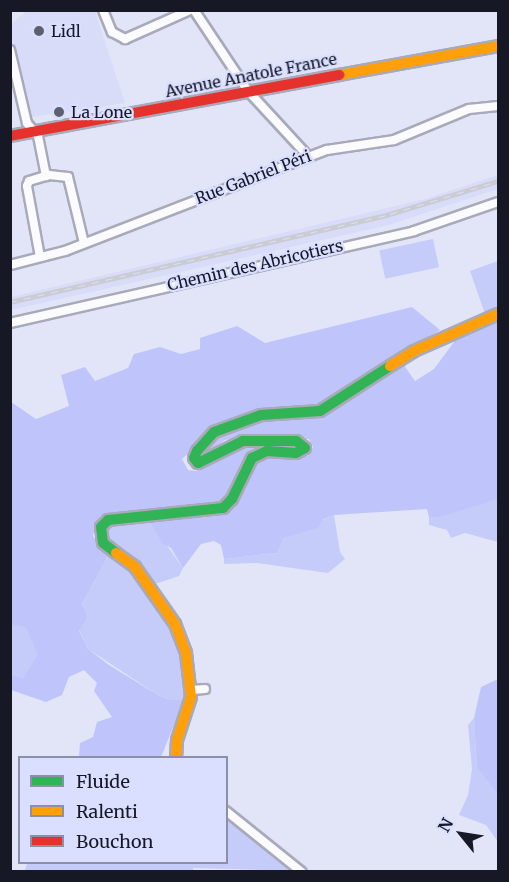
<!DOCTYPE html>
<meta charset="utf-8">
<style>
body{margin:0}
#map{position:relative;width:509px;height:882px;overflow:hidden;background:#e2e5f7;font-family:Merriweather,serif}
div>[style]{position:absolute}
.built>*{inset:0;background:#d8dcf9}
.green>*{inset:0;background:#c5ccfa;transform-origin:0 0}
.forest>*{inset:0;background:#bfc5fa}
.roads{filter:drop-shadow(2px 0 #a8aab9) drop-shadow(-2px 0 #a8aab9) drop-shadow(0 2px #a8aab9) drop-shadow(0 -2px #a8aab9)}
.street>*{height:8px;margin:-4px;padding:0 4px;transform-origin:4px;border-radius:4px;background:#fbfbfe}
.fast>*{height:10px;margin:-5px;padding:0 5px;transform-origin:5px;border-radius:5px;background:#30b455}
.slow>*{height:10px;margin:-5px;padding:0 5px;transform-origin:5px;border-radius:5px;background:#ff9f0a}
.jam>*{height:10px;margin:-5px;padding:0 5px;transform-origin:5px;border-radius:5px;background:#e5322d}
.rail>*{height:4.5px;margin-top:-2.25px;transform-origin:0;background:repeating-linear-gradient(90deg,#dadfff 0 7px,#cbccd1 0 14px);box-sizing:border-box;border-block:2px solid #cbccd1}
.dots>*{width:16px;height:16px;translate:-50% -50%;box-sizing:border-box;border:3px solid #dadfff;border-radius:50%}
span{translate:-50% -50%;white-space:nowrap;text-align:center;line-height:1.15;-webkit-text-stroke:4.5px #dadfff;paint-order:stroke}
.poi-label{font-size:16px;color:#171826}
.left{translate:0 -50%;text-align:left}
.street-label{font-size:16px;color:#171826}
.frame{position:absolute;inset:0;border:12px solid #171826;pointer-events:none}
.legend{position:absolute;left:18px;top:756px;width:210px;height:108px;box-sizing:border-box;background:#dadfff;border:2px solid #8c8fa8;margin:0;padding:8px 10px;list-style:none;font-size:18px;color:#171826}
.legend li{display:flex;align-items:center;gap:12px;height:30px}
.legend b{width:30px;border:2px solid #8c8fa8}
.north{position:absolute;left:431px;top:804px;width:60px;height:60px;-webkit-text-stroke:4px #dadfff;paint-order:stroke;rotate:300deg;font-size:16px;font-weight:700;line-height:24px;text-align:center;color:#171826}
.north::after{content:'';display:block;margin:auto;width:21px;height:27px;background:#171826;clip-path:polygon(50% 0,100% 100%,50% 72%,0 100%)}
</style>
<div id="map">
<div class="built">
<i style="clip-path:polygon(27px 11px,95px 11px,125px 103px,32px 117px,11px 33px,11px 24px)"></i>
<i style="clip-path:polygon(498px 175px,498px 189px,389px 225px,11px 310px,11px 297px,425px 199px)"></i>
</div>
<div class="green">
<i style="left:433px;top:239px;width:29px;height:55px;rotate:78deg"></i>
<i style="clip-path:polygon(498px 261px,498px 308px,485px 314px,470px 271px)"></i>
<i style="clip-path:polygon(498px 499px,498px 542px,465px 533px,451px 538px,447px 530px,429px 525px,429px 517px)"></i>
<i style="clip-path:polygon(334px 515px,340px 552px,345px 559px,328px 573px,257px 563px,224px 564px,224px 559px,277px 553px,284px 538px)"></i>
<i style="clip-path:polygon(123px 522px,150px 522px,183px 568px,179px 576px,152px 585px,106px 541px,105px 530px,109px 525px)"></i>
<i style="clip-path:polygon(108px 556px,129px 566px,166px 621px,179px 652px,184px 700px,169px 700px,158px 695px,88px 649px,79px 630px,88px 617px,82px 604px)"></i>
<i style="clip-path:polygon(18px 623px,25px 627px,39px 654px,23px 680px,11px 674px,11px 624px)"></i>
<i style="clip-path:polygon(474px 718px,477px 768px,498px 795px,498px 842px,486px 825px,459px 815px,468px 795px,472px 769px,468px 725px)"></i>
<i style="clip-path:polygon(227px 817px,296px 871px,193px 868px,194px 872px,24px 872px,28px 862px,226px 862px)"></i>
</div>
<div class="forest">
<i style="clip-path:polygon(412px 307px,440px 330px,322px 404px,311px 409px,254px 412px,226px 420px,182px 459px,188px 470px,196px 471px,222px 451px,257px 443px,260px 448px,240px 467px,224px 502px,206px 508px,107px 515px,96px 523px,93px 536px,108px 556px,82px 604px,88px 617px,79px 631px,88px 649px,109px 665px,158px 695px,169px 700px,184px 700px,161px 757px,79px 757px,80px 743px,93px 737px,97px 722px,112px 717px,94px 691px,97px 683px,84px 670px,69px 677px,62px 695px,46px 702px,11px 690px,11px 674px,23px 679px,38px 654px,25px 627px,11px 624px,11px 402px,36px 419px,69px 406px,61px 375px,85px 367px,95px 381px,128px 368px,134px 354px,160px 347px,181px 354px,200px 349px,200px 338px,237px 326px,265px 343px)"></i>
<i style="clip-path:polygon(498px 319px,498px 499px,439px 517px,429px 517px,427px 509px,334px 515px,324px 519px,317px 528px,284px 538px,277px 553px,224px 559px,221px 545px,214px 541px,201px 544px,183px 568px,171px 548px,163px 544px,150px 522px,222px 512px,257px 459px,271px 455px,308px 456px,313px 447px,309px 439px,245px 437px,225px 440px,201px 457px,220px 434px,248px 422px,306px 418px,322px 413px,401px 361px,415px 381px,434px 369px,457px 338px)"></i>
<i style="clip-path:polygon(498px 679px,498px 795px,477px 768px,474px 718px,481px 687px)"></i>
</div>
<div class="roads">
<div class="street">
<i style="left:103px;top:10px;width:24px;rotate:68deg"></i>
<i style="left:112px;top:32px;width:15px;rotate:28deg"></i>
<i style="left:125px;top:39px;width:71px;rotate:-24deg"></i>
<i style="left:194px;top:10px;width:97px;rotate:56.3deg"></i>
<i style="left:248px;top:91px;width:88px;rotate:47.3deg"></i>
<i style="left:10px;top:50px;width:75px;rotate:76.9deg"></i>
<i style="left:27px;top:123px;width:17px;rotate:50deg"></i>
<i style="left:38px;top:136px;width:41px;rotate:78.7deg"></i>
<i style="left:40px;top:257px;width:72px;rotate:-100.4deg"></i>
<i style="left:27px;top:186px;width:5px;rotate:-68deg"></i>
<i style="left:29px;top:181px;width:21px;rotate:-17deg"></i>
<i style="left:49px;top:175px;width:19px;rotate:6deg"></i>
<i style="left:68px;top:177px;width:68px;rotate:76.4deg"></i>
<i style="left:10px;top:265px;width:57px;rotate:-14.3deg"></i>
<i style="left:65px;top:251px;width:281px;rotate:-21.1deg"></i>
<i style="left:327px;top:150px;width:68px;rotate:-8.5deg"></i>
<i style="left:394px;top:140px;width:81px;rotate:-22.5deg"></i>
<i style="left:469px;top:109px;width:29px;rotate:-6deg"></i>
<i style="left:10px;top:323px;width:414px;rotate:-12.8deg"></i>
<i style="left:414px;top:231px;width:89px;rotate:-19deg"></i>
<i style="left:191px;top:690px;width:14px;rotate:-4deg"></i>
<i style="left:226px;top:811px;width:97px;rotate:38.8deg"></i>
</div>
<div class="fast">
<i style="left:116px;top:553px;width:16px;rotate:-142deg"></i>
<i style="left:103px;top:543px;width:16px;rotate:-97deg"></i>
<i style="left:101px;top:527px;width:10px;rotate:-45deg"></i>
<i style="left:108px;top:520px;width:116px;rotate:-6deg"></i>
<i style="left:223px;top:508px;width:13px;rotate:-45deg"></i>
<i style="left:232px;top:499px;width:46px;rotate:-64deg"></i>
<i style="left:252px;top:458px;width:17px;rotate:-25deg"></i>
<i style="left:267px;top:451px;width:29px;rotate:4deg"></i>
<i style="left:296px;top:453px;width:10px;rotate:-29deg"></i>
<i style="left:305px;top:448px;width:11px;rotate:-142deg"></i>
<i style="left:296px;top:441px;width:53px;rotate:180deg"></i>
<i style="left:243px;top:441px;width:50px;rotate:153.9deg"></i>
<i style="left:198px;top:463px;width:6px;rotate:-129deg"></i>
<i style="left:194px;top:458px;width:8px;rotate:-67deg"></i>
<i style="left:197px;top:451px;width:25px;rotate:-48deg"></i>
<i style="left:214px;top:432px;width:50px;rotate:-19.9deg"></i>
<i style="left:261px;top:415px;width:59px;rotate:-3.9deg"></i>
<i style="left:320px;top:411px;width:83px;rotate:-32.7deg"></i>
</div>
<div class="slow">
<i style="left:339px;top:75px;width:162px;rotate:-10.3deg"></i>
<i style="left:390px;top:366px;width:28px;rotate:-32deg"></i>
<i style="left:414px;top:351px;width:92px;rotate:-23.8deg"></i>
<i style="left:116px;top:553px;width:24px;rotate:36deg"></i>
<i style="left:135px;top:567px;width:70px;rotate:54.9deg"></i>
<i style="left:175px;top:624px;width:31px;rotate:69deg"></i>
<i style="left:186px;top:653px;width:44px;rotate:83.5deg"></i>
<i style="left:191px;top:697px;width:45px;rotate:108deg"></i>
<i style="left:177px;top:740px;width:18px;rotate:93deg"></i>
</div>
<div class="jam">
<i style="left:10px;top:136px;width:335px;rotate:-10.5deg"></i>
</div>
</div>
<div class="rail">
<i style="left:10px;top:302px;width:390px;rotate:-13deg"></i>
<i style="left:390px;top:214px;width:113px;rotate:-17deg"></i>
</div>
<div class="dots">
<i style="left:39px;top:31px;background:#5e606f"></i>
<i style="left:59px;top:112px;background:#5e606f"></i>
</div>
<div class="poi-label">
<span class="left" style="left:51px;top:31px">Lidl</span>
<span class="left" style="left:71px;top:112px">La Lone</span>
</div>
<div class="street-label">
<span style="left:251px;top:75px;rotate:-11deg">Avenue Anatole France</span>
<span style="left:253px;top:177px;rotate:-21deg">Rue Gabriel Péri</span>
<span style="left:255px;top:265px;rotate:-13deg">Chemin des Abricotiers</span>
</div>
<div class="frame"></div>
<ul class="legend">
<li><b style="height:8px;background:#30b455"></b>Fluide</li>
<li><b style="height:8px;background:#ff9f0a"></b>Ralenti</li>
<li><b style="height:8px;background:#e5322d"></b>Bouchon</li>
</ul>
<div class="north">N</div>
</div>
